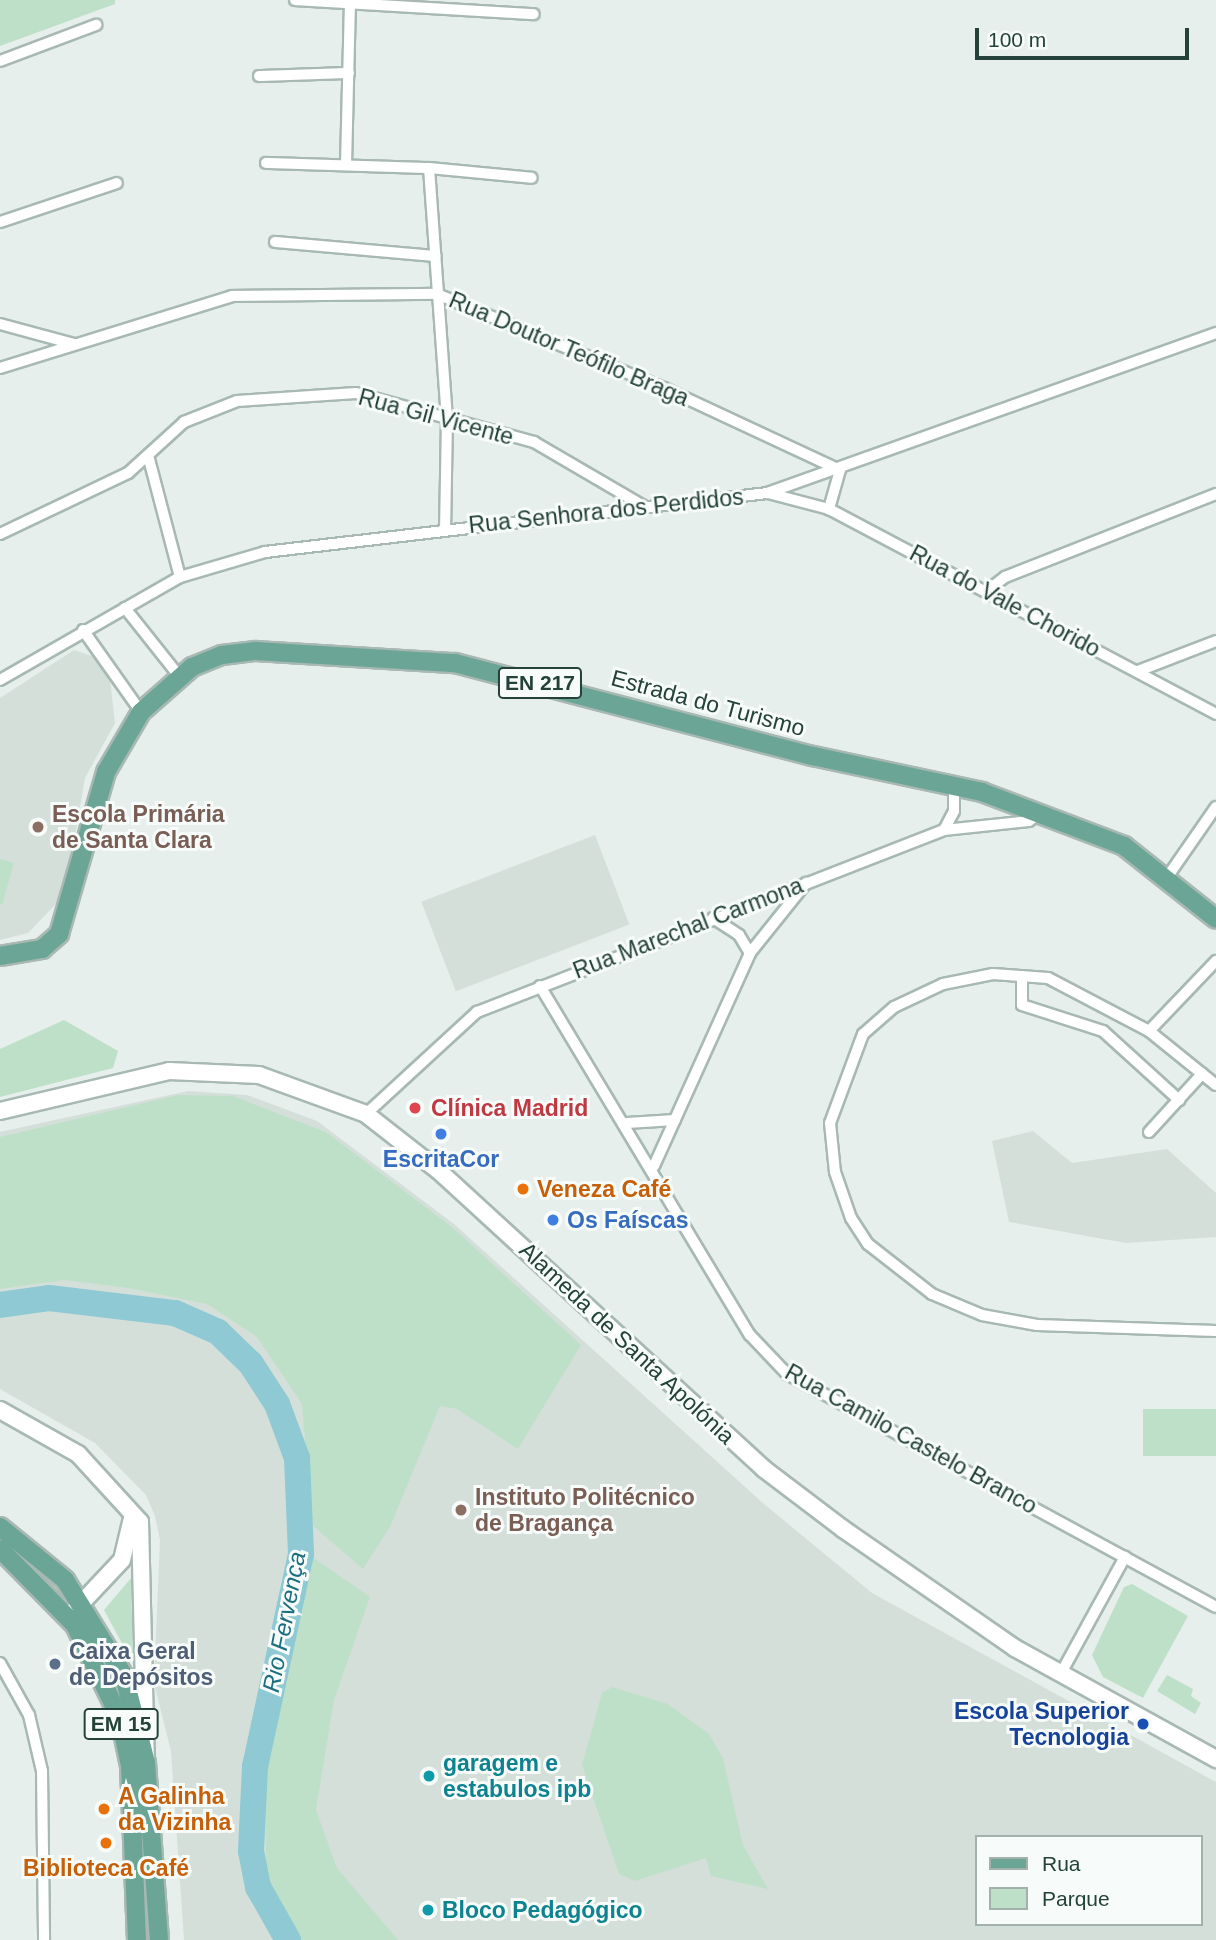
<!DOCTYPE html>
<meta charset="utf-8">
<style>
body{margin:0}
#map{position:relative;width:1216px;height:1940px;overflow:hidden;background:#e6efeb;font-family:Helvetica,sans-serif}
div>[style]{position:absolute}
.built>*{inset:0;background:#d4dfda;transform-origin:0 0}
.green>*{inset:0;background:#bfe0c8;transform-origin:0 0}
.river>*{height:26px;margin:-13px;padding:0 13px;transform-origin:13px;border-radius:13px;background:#8ec9d4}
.roads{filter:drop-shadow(2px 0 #a8b8b2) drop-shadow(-2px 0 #a8b8b2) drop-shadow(0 2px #a8b8b2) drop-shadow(0 -2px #a8b8b2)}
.street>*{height:10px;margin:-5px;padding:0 5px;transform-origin:5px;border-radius:5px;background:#fff}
.secondary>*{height:16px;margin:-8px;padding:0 8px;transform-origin:8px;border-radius:8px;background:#fff}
.primary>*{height:18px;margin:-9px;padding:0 9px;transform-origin:9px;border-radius:9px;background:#6aa596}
.dots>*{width:19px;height:19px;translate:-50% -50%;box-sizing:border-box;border:4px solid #f7fbf9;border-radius:50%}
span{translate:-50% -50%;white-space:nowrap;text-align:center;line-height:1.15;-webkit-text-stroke:6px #f7fbf9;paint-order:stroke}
.shield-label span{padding:2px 5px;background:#f7fbf9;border:2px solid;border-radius:5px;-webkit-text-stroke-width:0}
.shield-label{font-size:21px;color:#24423a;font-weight:700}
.street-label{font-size:23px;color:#24423a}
.education-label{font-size:23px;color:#785e54;font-weight:700}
.left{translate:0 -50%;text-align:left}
.health-label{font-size:23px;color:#be3a42;font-weight:700}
.shop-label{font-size:23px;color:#366cbe;font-weight:700}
.food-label{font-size:23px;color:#c56008;font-weight:700}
.service-label{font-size:23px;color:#4e5e75;font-weight:700}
.transit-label{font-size:23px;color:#164399;font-weight:700}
.right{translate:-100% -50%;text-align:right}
.culture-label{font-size:23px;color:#0d838f;font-weight:700}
.water-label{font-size:24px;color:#1c6f80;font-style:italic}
.legend{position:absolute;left:975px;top:1835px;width:228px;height:91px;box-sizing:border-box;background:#f7fbf9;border:2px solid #a3b1ad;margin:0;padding:9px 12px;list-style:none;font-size:21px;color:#24423a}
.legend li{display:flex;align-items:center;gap:14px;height:35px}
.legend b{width:35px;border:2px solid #a3b1ad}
.scale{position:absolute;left:975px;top:28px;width:214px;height:32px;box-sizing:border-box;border:4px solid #24423a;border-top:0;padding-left:9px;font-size:21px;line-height:24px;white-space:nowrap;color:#24423a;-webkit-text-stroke:5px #f7fbf9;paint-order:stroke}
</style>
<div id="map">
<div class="built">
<i style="clip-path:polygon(74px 650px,92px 656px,110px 679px,115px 723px,85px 778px,68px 876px,55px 905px,28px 933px,0 940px,0 698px)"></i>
<i style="left:595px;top:835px;width:96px;height:186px;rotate:69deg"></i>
<i style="clip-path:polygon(evenodd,188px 1091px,247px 1095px,317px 1121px,454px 1224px,764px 1504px,872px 1593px,1216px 1782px,1216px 1940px,184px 1940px,171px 1751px,154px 1683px,160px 1540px,155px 1516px,146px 1495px,95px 1443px,0 1389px,0 1132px,188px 1091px,976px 1837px,1200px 1837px,1200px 1924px,976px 1924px,976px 1837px)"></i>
<i style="clip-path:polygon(1033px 1131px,1072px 1163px,1167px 1149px,1216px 1193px,1216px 1237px,1126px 1243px,1009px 1222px,992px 1141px)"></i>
</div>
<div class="green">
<i style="clip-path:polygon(0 0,115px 0,115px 4px,0 46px)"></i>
<i style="clip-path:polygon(0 859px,14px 863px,2px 905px,0 904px)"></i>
<i style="clip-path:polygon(64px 1020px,118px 1051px,113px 1068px,0 1097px,0 1049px)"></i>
<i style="clip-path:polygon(178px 1095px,233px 1096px,326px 1132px,452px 1227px,581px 1345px,518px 1449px,457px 1409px,440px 1406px,390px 1527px,363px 1569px,312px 1525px,302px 1404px,257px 1337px,207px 1304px,128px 1288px,65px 1280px,0 1289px,0 1137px)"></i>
<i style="left:1216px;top:1409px;width:47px;height:73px;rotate:90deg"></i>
<i style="clip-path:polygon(0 1536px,47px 1574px,67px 1603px,0 1542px)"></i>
<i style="clip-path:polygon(311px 1556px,370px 1597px,334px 1700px,316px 1810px,337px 1868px,398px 1940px,299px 1940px,266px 1875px,265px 1760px)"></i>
<i style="clip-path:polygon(131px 1578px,133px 1656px,130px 1658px,104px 1610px)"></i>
<i style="clip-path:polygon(1132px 1584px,1188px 1616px,1143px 1698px,1103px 1677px,1092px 1655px,1124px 1587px)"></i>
<i style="clip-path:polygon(102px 1654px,118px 1680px,137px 1751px,152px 1940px,144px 1940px,124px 1706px)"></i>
<i style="clip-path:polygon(1167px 1675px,1193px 1689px,1191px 1696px,1201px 1703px,1195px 1714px,1157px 1691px)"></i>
<i style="clip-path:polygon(612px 1687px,668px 1704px,709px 1734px,723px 1758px,743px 1845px,768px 1889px,711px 1876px,706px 1858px,635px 1881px,619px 1874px,582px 1765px,602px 1693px)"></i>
</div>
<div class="river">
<i style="left:0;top:1305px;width:49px;rotate:-8.1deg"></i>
<i style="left:49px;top:1298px;width:127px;rotate:6.8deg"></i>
<i style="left:175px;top:1313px;width:47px;rotate:23.8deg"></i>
<i style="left:218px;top:1332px;width:46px;rotate:44.1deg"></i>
<i style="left:251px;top:1364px;width:48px;rotate:57deg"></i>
<i style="left:277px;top:1404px;width:58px;rotate:69.7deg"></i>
<i style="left:297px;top:1458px;width:96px;rotate:87.6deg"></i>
<i style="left:301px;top:1554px;width:217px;rotate:102.2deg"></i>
<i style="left:255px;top:1766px;width:85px;rotate:92.7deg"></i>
<i style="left:251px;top:1851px;width:37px;rotate:79deg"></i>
<i style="left:258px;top:1887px;width:61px;rotate:60.5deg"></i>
</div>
<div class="roads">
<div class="street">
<i style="left:295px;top:0;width:239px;rotate:3.4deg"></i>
<i style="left:0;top:61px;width:103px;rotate:-20.6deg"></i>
<i style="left:259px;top:76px;width:90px;rotate:-1.9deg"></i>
<i style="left:266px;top:163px;width:163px;rotate:1.8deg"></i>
<i style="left:429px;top:168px;width:251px;rotate:85.9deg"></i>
<i style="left:447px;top:418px;width:111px;rotate:91deg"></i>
<i style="left:346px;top:165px;width:160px;rotate:-88.6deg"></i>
<i style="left:429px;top:168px;width:103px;rotate:5.5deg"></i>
<i style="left:0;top:222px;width:123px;rotate:-18.4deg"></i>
<i style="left:275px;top:242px;width:161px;rotate:5deg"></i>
<i style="left:0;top:324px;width:77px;rotate:15.1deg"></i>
<i style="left:0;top:368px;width:243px;rotate:-17.2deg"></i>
<i style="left:232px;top:296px;width:205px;rotate:-0.6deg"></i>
<i style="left:437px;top:294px;width:246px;rotate:22.5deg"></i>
<i style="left:664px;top:388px;width:194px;rotate:25deg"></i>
<i style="left:840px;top:470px;width:41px;rotate:105.8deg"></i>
<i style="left:829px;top:509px;width:438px;rotate:27.9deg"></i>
<i style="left:149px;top:459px;width:122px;rotate:75.3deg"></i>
<i style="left:768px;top:493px;width:63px;rotate:14.7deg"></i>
<i style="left:0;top:534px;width:142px;rotate:-25.5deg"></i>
<i style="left:128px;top:473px;width:76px;rotate:-42.3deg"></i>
<i style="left:184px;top:422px;width:57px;rotate:-21.6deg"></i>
<i style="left:237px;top:401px;width:119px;rotate:-3.8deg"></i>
<i style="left:356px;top:393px;width:185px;rotate:15.4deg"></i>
<i style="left:534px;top:442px;width:125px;rotate:30.3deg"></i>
<i style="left:987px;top:591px;width:23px;rotate:-38deg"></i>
<i style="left:1005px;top:577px;width:227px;rotate:-21.5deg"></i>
<i style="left:125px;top:608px;width:87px;rotate:51.5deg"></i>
<i style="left:83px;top:630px;width:100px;rotate:54.7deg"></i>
<i style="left:1138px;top:671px;width:84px;rotate:-21deg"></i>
<i style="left:0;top:680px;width:207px;rotate:-29.8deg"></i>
<i style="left:180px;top:577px;width:89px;rotate:-16.4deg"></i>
<i style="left:265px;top:552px;width:505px;rotate:-6.7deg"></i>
<i style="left:767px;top:493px;width:477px;rotate:-19.6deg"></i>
<i style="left:944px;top:830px;width:21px;rotate:-62deg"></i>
<i style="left:954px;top:811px;width:25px;rotate:-90deg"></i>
<i style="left:1168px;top:876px;width:84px;rotate:-55.2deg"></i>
<i style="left:713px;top:918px;width:31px;rotate:33deg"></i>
<i style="left:739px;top:935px;width:21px;rotate:59deg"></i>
<i style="left:1022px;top:976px;width:29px;rotate:90deg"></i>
<i style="left:1022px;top:1005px;width:85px;rotate:17.8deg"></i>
<i style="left:1103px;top:1031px;width:103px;rotate:42.2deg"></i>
<i style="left:540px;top:986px;width:407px;rotate:59deg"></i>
<i style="left:750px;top:1335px;width:54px;rotate:46.5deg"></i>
<i style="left:787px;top:1374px;width:488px;rotate:28.5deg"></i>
<i style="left:1149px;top:1031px;width:97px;rotate:-46.3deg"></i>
<i style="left:1216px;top:1085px;width:86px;rotate:-141.1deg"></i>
<i style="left:1149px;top:1031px;width:114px;rotate:-152.3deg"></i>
<i style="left:1048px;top:978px;width:55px;rotate:-175.8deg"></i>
<i style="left:993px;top:974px;width:51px;rotate:168.7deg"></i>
<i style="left:943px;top:984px;width:54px;rotate:154.9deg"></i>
<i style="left:894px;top:1007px;width:41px;rotate:138.9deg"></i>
<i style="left:863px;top:1034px;width:95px;rotate:110.3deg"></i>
<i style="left:830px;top:1123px;width:49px;rotate:84.2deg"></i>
<i style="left:835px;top:1172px;width:49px;rotate:70.8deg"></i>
<i style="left:851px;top:1218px;width:31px;rotate:57deg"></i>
<i style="left:868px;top:1244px;width:81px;rotate:38deg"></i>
<i style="left:932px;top:1294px;width:54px;rotate:22.8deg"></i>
<i style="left:982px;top:1315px;width:56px;rotate:10.3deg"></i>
<i style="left:1037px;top:1325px;width:179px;rotate:1.9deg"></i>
<i style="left:366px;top:1114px;width:151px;rotate:-42.6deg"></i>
<i style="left:477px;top:1012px;width:501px;rotate:-21.29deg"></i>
<i style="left:944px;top:830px;width:85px;rotate:-6deg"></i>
<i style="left:1029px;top:821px;width:15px;rotate:-37deg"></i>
<i style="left:627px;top:1123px;width:48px;rotate:-3.6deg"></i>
<i style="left:1149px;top:1132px;width:79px;rotate:-47.6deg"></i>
<i style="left:654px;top:1166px;width:234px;rotate:-65.7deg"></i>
<i style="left:750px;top:953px;width:90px;rotate:-51.3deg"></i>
<i style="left:0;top:1663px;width:60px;rotate:60.9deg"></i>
<i style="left:29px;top:1715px;width:57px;rotate:76.9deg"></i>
<i style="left:42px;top:1771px;width:169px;rotate:89.3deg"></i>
<i style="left:1060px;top:1675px;width:135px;rotate:-61.2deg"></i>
</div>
<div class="secondary">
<i style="left:0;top:1111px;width:174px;rotate:-13.3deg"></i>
<i style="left:169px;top:1071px;width:90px;rotate:2.5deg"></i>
<i style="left:259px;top:1075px;width:114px;rotate:20deg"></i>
<i style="left:366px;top:1114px;width:93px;rotate:38deg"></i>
<i style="left:439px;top:1171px;width:441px;rotate:42.5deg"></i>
<i style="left:764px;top:1469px;width:99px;rotate:37.2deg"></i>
<i style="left:843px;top:1529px;width:209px;rotate:34.7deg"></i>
<i style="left:1015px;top:1648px;width:230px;rotate:28.9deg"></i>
<i style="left:0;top:1410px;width:90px;rotate:29.4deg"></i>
<i style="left:78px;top:1454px;width:92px;rotate:47.6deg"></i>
<i style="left:140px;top:1522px;width:238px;rotate:88.6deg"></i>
<i style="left:73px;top:1612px;width:71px;rotate:-46.7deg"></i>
<i style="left:122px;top:1560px;width:43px;rotate:-76.6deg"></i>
</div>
<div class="primary">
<i style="left:0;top:956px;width:43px;rotate:-9.5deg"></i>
<i style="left:42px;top:949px;width:23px;rotate:-41deg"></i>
<i style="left:59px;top:934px;width:169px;rotate:-73.8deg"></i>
<i style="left:106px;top:772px;width:69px;rotate:-59.7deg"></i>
<i style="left:141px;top:712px;width:68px;rotate:-41.4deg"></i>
<i style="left:192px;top:667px;width:32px;rotate:-22deg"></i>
<i style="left:222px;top:655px;width:34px;rotate:-7deg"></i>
<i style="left:256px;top:651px;width:199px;rotate:3.5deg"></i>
<i style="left:455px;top:663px;width:370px;rotate:14.6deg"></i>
<i style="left:813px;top:756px;width:173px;rotate:12deg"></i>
<i style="left:982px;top:792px;width:152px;rotate:20.8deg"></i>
<i style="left:1124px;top:846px;width:117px;rotate:38.4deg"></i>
<i style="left:0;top:1527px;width:84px;rotate:39.2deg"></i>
<i style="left:65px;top:1580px;width:113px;rotate:58.4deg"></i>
<i style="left:124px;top:1676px;width:90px;rotate:75.8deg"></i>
<i style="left:146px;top:1763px;width:177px;rotate:85.8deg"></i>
<i style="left:0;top:1549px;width:107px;rotate:45.4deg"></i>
<i style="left:75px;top:1625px;width:103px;rotate:64.2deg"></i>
<i style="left:120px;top:1718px;width:49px;rotate:78.2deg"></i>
<i style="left:130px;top:1766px;width:174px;rotate:87.7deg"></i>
</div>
</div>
<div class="dots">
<i style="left:38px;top:827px;background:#8d6e63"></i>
<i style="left:415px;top:1108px;background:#e0444e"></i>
<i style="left:441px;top:1134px;background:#3f7fe0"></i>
<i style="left:523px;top:1189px;background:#e8710a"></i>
<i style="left:553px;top:1220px;background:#3f7fe0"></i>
<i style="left:461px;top:1510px;background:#8d6e63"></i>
<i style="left:55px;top:1664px;background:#5c6f8a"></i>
<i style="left:1143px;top:1724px;background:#1a4fb4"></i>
<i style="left:429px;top:1776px;background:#0f9aa8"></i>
<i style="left:104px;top:1809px;background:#e8710a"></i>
<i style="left:106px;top:1843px;background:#e8710a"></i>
<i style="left:428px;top:1910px;background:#0f9aa8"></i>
</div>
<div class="shield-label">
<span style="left:540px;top:683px">EN 217</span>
<span style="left:121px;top:1724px">EM 15</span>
</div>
<div class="street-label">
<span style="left:569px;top:349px;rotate:23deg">Rua Doutor Teófilo Braga</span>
<span style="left:436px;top:417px;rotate:15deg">Rua Gil Vicente</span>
<span style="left:606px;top:511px;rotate:-6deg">Rua Senhora dos Perdidos</span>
<span style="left:1005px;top:601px;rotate:28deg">Rua do Vale Chorido</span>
<span style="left:708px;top:703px;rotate:15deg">Estrada do Turismo</span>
<span style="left:688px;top:928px;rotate:-21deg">Rua Marechal Carmona</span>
<span style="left:627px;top:1343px;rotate:43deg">Alameda de Santa Apolónia</span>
<span style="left:911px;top:1439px;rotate:29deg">Rua Camilo Castelo Branco</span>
</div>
<div class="education-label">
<span class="left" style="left:52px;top:827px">Escola Primária<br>de Santa Clara</span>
<span class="left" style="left:475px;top:1510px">Instituto Politécnico<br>de Bragança</span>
</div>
<div class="health-label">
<span class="left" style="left:431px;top:1108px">Clínica Madrid</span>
</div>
<div class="shop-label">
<span style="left:441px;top:1159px">EscritaCor</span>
<span class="left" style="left:567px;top:1220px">Os Faíscas</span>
</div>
<div class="food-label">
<span class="left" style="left:537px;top:1189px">Veneza Café</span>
<span class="left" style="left:118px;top:1809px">A Galinha<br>da Vizinha</span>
<span style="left:106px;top:1868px">Biblioteca Café</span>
</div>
<div class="service-label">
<span class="left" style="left:69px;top:1664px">Caixa Geral<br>de Depósitos</span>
</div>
<div class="transit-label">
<span class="right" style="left:1129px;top:1724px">Escola Superior<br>Tecnologia</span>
</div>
<div class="culture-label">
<span class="left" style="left:443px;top:1776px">garagem e<br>estabulos ipb</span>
<span class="left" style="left:442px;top:1910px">Bloco Pedagógico</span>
</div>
<div class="water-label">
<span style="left:284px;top:1622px;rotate:-79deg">Rio Fervença</span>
</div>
<ul class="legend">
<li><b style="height:9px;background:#6aa596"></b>Rua</li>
<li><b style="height:19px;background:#bfe0c8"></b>Parque</li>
</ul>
<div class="scale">100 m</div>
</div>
